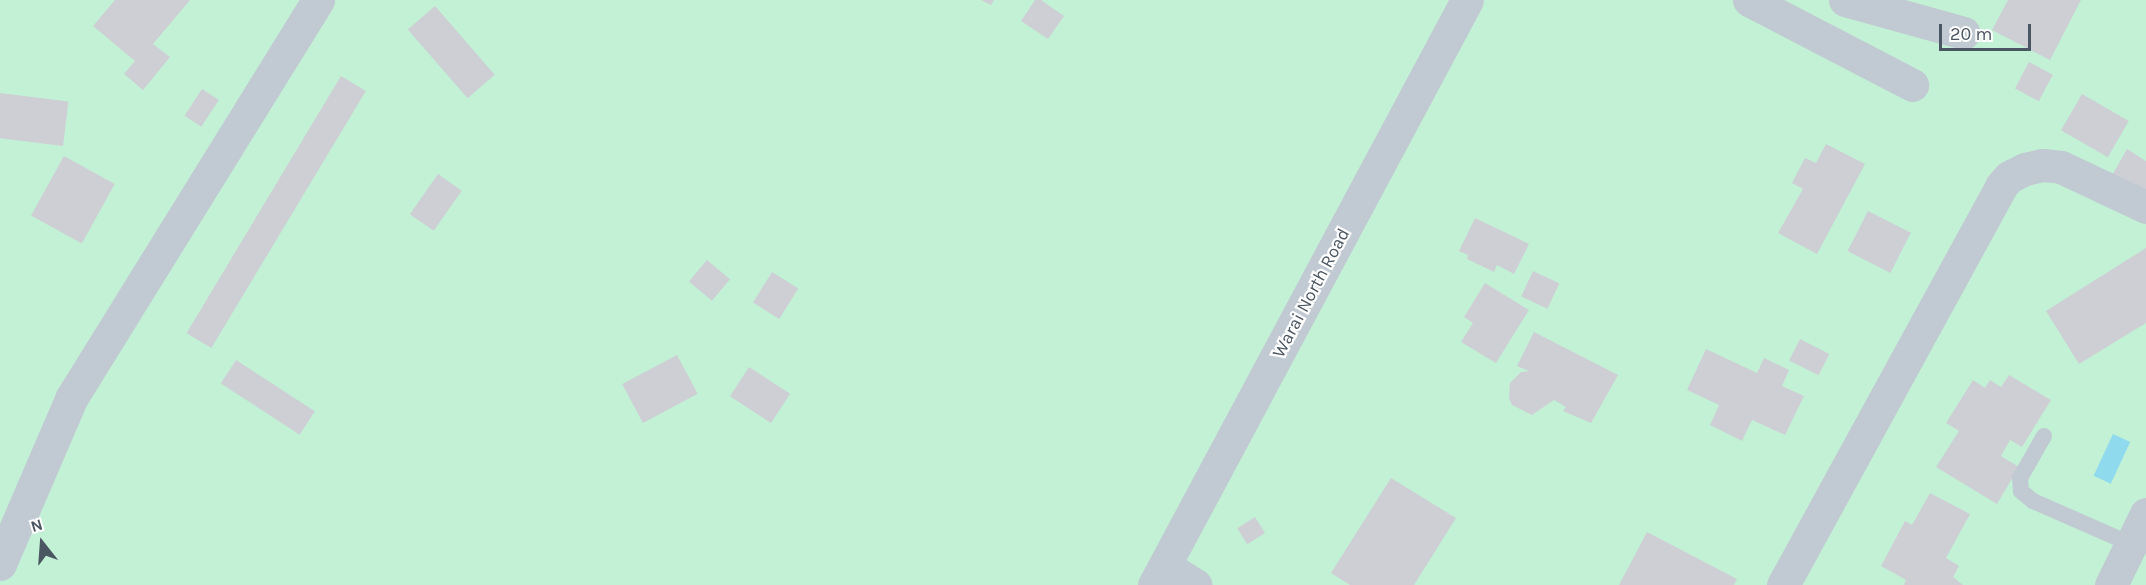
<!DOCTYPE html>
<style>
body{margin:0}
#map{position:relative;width:2146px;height:585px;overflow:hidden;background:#f5f3f3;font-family:Karla,sans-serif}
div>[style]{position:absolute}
.green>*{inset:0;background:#c3f1d5;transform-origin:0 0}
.water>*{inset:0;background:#90daee;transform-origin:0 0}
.building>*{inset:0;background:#cdcfd5;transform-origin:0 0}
.lane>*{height:16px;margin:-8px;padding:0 8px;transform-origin:8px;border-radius:8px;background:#c1cad2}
.street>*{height:33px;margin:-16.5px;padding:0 16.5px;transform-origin:16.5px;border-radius:16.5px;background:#c1cad2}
span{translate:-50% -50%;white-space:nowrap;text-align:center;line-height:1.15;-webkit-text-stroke:4.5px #fff;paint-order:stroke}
.street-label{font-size:18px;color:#4a5661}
.north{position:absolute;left:12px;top:513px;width:60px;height:60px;-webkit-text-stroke:4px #fff;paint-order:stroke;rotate:343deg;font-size:16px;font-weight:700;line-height:24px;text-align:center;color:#4a5661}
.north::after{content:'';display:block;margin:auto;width:21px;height:27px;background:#4a5661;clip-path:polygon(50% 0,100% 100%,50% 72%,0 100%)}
.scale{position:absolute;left:1939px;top:24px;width:92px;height:27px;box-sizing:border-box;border:3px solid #4a5661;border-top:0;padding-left:8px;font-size:18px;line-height:21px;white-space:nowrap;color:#4a5661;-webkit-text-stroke:4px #fff;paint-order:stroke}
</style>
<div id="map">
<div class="green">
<i style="left:0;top:0;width:2146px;height:585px"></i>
</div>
<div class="water">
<i style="left:2113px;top:434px;width:19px;height:46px;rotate:25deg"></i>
</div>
<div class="building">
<i style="clip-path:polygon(115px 0,190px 0,153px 44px,170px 57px,143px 90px,124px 74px,135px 61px,93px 26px)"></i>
<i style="clip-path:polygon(981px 0,994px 0,991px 5px)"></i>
<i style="clip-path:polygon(1035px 0,1041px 0,1064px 16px,1048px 39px,1021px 21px)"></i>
<i style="clip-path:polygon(2008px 0,2081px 0,2050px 60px,1992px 30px)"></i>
<i style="left:435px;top:6px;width:91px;height:36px;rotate:49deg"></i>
<i style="left:2029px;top:62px;width:27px;height:30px;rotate:28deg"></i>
<i style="left:341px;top:76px;width:29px;height:300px;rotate:31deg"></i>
<i style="left:202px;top:89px;width:20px;height:32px;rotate:33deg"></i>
<i style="left:0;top:93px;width:69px;height:45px;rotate:7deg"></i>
<i style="left:2082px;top:94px;width:54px;height:42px;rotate:30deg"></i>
<i style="clip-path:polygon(1826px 144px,1865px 164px,1817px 254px,1778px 233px,1803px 189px,1792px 183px,1805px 158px,1816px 163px)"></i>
<i style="clip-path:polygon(2127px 149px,2146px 161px,2146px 200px,2110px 179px)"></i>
<i style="left:64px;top:156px;width:58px;height:68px;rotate:29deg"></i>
<i style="left:438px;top:174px;width:29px;height:49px;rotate:35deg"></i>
<i style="left:1868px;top:211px;width:48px;height:45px;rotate:27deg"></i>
<i style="clip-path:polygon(1475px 218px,1529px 244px,1514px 274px,1497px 265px,1494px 272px,1467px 259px,1468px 255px,1459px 251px)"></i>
<i style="clip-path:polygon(2146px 248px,2146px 323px,2079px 364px,2046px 311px)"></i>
<i style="left:707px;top:260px;width:30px;height:28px;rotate:40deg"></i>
<i style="left:1533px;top:271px;width:29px;height:28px;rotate:25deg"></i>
<i style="left:772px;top:272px;width:31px;height:36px;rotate:32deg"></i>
<i style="clip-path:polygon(1485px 283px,1529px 310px,1496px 363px,1461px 342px,1473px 323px,1464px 317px)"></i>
<i style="clip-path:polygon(1534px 332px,1618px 375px,1591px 423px,1563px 411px,1566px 407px,1554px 400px,1532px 415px,1512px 405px,1509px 398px,1510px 383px,1521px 372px,1529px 371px,1517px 366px)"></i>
<i style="left:1800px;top:339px;width:33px;height:24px;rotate:27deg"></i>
<i style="clip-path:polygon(1706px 349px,1757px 373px,1764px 358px,1789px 370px,1782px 386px,1804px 396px,1785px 435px,1752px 420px,1742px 441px,1710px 425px,1719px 405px,1687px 390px)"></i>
<i style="left:677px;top:355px;width:44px;height:62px;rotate:62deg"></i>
<i style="left:236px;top:360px;width:94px;height:28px;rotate:33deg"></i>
<i style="left:749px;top:367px;width:49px;height:35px;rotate:33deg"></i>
<i style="clip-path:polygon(2009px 375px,2051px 400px,2022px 447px,2010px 440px,2001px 456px,2019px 467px,1997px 504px,1936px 467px,1959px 431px,1946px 423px,1973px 380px,1985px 388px,1990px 380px,2001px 387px)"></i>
<i style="clip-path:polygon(1391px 478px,1456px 518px,1414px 585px,1350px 585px,1331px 573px)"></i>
<i style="clip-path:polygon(1930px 493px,1970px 514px,1946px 558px,1959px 566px,1953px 577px,1963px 585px,1904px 585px,1906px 580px,1881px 566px,1905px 521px,1912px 525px)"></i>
<i style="left:1255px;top:517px;width:19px;height:21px;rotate:58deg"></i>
<i style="clip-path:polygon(1647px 532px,1737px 579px,1734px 585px,1619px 585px)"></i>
</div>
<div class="lane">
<i style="left:2044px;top:436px;width:48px;rotate:119.7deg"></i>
<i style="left:2020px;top:478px;width:13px;rotate:86deg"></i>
<i style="left:2021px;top:491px;width:16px;rotate:40deg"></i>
<i style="left:2033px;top:501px;width:107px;rotate:23.7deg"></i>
</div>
<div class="street">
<i style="left:1749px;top:0;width:184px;rotate:27.5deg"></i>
<i style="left:1845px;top:0;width:123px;rotate:15.5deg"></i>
<i style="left:0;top:564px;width:182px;rotate:-66.7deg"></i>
<i style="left:72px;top:397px;width:467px;rotate:-58.2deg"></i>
<i style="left:1165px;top:566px;width:36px;rotate:32deg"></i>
<i style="left:1154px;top:585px;width:663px;rotate:-61.85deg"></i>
<i style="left:1783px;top:585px;width:455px;rotate:-61.3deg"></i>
<i style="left:2001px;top:186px;width:12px;rotate:-48deg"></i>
<i style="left:2009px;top:177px;width:18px;rotate:-27deg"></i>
<i style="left:2025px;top:169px;width:18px;rotate:-13deg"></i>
<i style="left:2043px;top:165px;width:18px;rotate:6deg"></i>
<i style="left:2061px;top:167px;width:94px;rotate:25.2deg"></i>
<i style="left:2111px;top:585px;width:79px;rotate:-63.8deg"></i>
</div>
<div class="street-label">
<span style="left:1311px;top:293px;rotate:-62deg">Warai North Road</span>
</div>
<div class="north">N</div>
<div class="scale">20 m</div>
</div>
